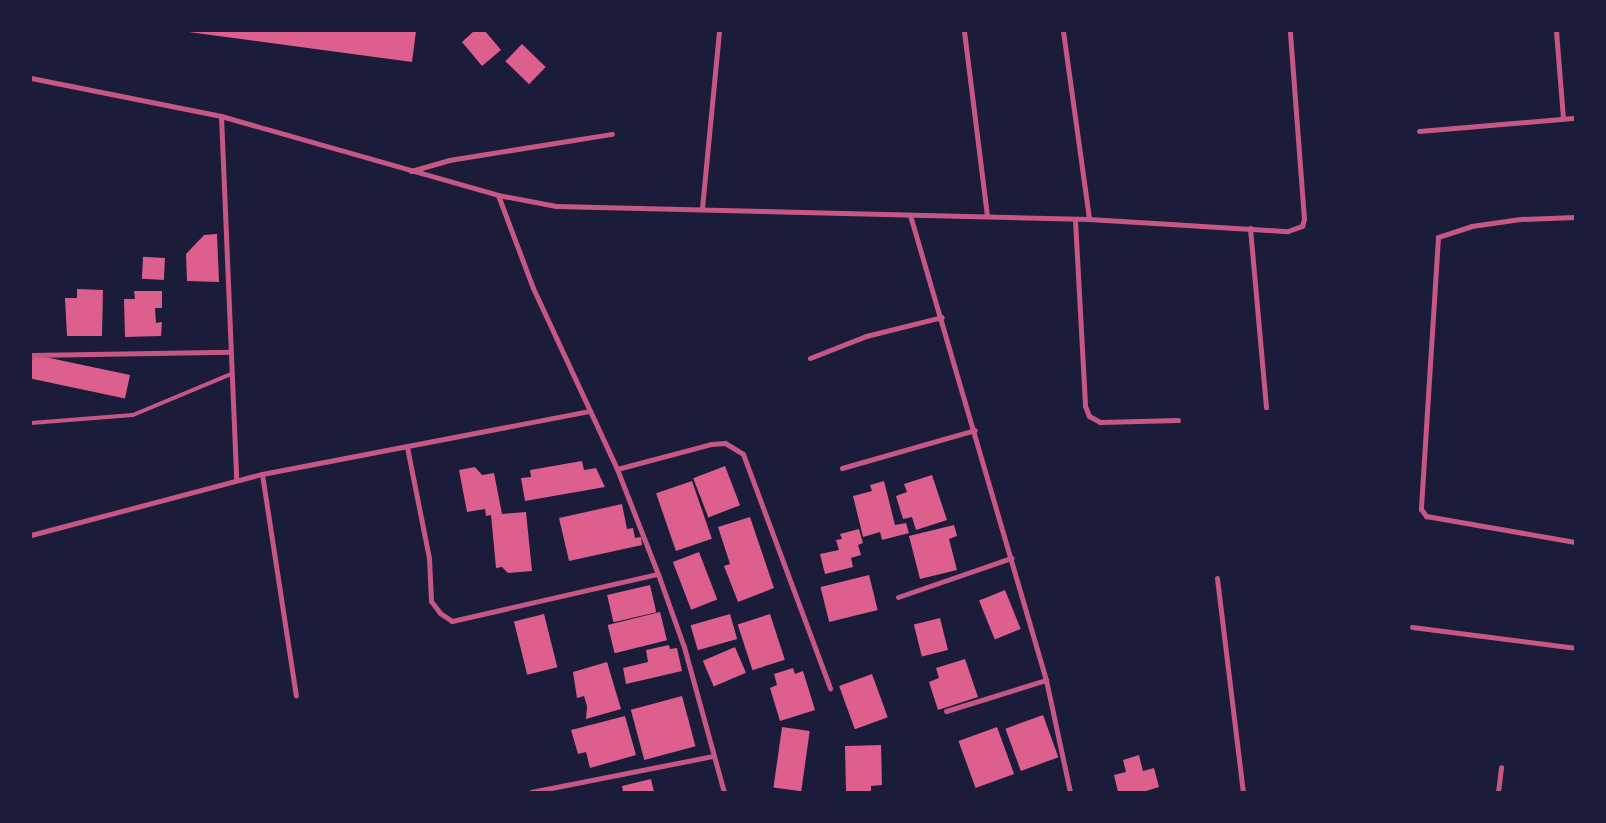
<!DOCTYPE html>
<style>
body{margin:0}
#map{position:relative;width:1606px;height:823px;overflow:hidden;background:#1b1b3a;font-family:Mulish,sans-serif}
div>[style]{position:absolute}
.building>*{inset:0;background:#dd5f8e;transform-origin:0 0}
.service>*{height:4px;margin:-2px;padding:0 2px;transform-origin:2px;border-radius:2px;background:#c65784}
.minor>*{height:5px;margin:-2.5px;padding:0 2.5px;transform-origin:2.5px;border-radius:2.5px;background:#c65784}
span{translate:-50% -50%;white-space:nowrap;text-align:center;line-height:1.15;-webkit-text-stroke:4.5px #1b1b3a;paint-order:stroke}
.frame{position:absolute;inset:0;border:32px solid #1b1b3a;pointer-events:none}
</style>
<div id="map">
<div class="building">
<i style="clip-path:polygon(181px 31px,416px 31px,412px 62px)"></i>
<i style="clip-path:polygon(474px 31px,485px 31px,501px 50px,482px 66px,462px 42px)"></i>
<i style="left:522px;top:44px;width:33px;height:24px;rotate:44deg"></i>
<i style="clip-path:polygon(217px 234px,219px 282px,187px 281px,186px 254px,204px 235px)"></i>
<i style="left:165px;top:258px;width:22px;height:22px;rotate:93deg"></i>
<i style="clip-path:polygon(77px 289px,103px 290px,102px 336px,67px 336px,65px 298px,77px 298px)"></i>
<i style="clip-path:polygon(134px 291px,162px 291px,162px 308px,155px 308px,156px 323px,162px 322px,161px 336px,125px 337px,124px 299px,135px 299px)"></i>
<i style="left:130px;top:375px;width:24px;height:99px;rotate:102deg"></i>
<i style="clip-path:polygon(582px 461px,584px 470px,596px 468px,605px 487px,525px 501px,521px 478px,531px 477px,530px 470px)"></i>
<i style="left:725px;top:466px;width:42px;height:34px;rotate:69deg"></i>
<i style="clip-path:polygon(475px 467px,482px 475px,494px 473px,502px 514px,526px 512px,532px 571px,508px 573px,502px 567px,496px 568px,491px 515px,486px 516px,485px 509px,467px 512px,459px 470px)"></i>
<i style="clip-path:polygon(932px 475px,947px 520px,916px 530px,912px 517px,903px 519px,896px 496px,907px 492px,904px 484px)"></i>
<i style="left:692px;top:481px;width:61px;height:38px;rotate:71deg"></i>
<i style="clip-path:polygon(884px 481px,895px 525px,906px 523px,909px 533px,882px 540px,880px 532px,863px 537px,853px 496px,872px 491px,870px 485px)"></i>
<i style="clip-path:polygon(622px 504px,627px 529px,633px 528px,635px 538px,641px 537px,642px 545px,569px 561px,559px 518px)"></i>
<i style="clip-path:polygon(750px 517px,774px 588px,738px 602px,724px 566px,730px 564px,718px 527px)"></i>
<i style="clip-path:polygon(954px 525px,957px 536px,949px 539px,957px 570px,920px 579px,909px 536px)"></i>
<i style="clip-path:polygon(859px 529px,863px 543px,858px 545px,861px 555px,851px 558px,853px 567px,825px 574px,820px 554px,839px 550px,836px 540px,842px 539px,840px 534px)"></i>
<i style="left:699px;top:552px;width:51px;height:28px;rotate:69deg"></i>
<i style="left:869px;top:575px;width:36px;height:50px;rotate:76deg"></i>
<i style="left:650px;top:585px;width:28px;height:44px;rotate:77deg"></i>
<i style="left:1005px;top:590px;width:42px;height:28px;rotate:68deg"></i>
<i style="left:660px;top:612px;width:29px;height:54px;rotate:76deg"></i>
<i style="left:544px;top:614px;width:55px;height:31px;rotate:76deg"></i>
<i style="left:730px;top:614px;width:26px;height:41px;rotate:74deg"></i>
<i style="left:770px;top:614px;width:48px;height:34px;rotate:72deg"></i>
<i style="left:940px;top:618px;width:33px;height:27px;rotate:76deg"></i>
<i style="clip-path:polygon(669px 645px,670px 649px,677px 648px,682px 671px,626px 684px,623px 668px,648px 662px,646px 650px)"></i>
<i style="left:735px;top:647px;width:28px;height:35px;rotate:67deg"></i>
<i style="clip-path:polygon(965px 659px,978px 697px,938px 710px,929px 682px,939px 678px,936px 668px)"></i>
<i style="clip-path:polygon(607px 662px,621px 709px,586px 719px,587px 706px,584px 696px,577px 698px,573px 672px)"></i>
<i style="clip-path:polygon(793px 668px,795px 674px,803px 671px,815px 710px,780px 721px,770px 688px,777px 685px,774px 674px)"></i>
<i style="left:872px;top:674px;width:46px;height:35px;rotate:70deg"></i>
<i style="left:682px;top:696px;width:52px;height:53px;rotate:75deg"></i>
<i style="left:1043px;top:715px;width:45px;height:40px;rotate:70deg"></i>
<i style="clip-path:polygon(625px 716px,636px 755px,590px 768px,586px 752px,578px 754px,571px 730px)"></i>
<i style="left:782px;top:727px;width:28px;height:61px;rotate:8deg"></i>
<i style="left:997px;top:727px;width:50px;height:41px;rotate:70deg"></i>
<i style="clip-path:polygon(881px 745px,882px 785px,871px 786px,871px 791px,846px 791px,845px 746px)"></i>
<i style="clip-path:polygon(1139px 755px,1143px 771px,1154px 768px,1159px 787px,1143px 792px,1118px 792px,1114px 775px,1126px 772px,1123px 760px)"></i>
<i style="clip-path:polygon(651px 779px,654px 792px,623px 792px,622px 786px)"></i>
</div>
<div class="service">
<i style="left:31px;top:423px;width:102px;rotate:-4.5deg"></i>
<i style="left:133px;top:415px;width:106px;rotate:-22.7deg"></i>
</div>
<div class="minor">
<i style="left:964px;top:31px;width:186px;rotate:82.9deg"></i>
<i style="left:1063px;top:31px;width:190px;rotate:82.1deg"></i>
<i style="left:1556px;top:31px;width:87px;rotate:85.4deg"></i>
<i style="left:31px;top:78px;width:194px;rotate:11.3deg"></i>
<i style="left:221px;top:116px;width:288px;rotate:15.9deg"></i>
<i style="left:498px;top:195px;width:59px;rotate:10.7deg"></i>
<i style="left:556px;top:206px;width:533px;rotate:1.4deg"></i>
<i style="left:1089px;top:219px;width:199px;rotate:3.5deg"></i>
<i style="left:1288px;top:231px;width:15px;rotate:-20deg"></i>
<i style="left:1302px;top:226px;width:7px;rotate:-74deg"></i>
<i style="left:1304px;top:219px;width:187px;rotate:-94.3deg"></i>
<i style="left:221px;top:116px;width:364px;rotate:87.6deg"></i>
<i style="left:1419px;top:131px;width:157px;rotate:-4.8deg"></i>
<i style="left:411px;top:171px;width:40px;rotate:-16deg"></i>
<i style="left:449px;top:160px;width:165px;rotate:-9.1deg"></i>
<i style="left:498px;top:195px;width:99px;rotate:69.4deg"></i>
<i style="left:533px;top:288px;width:200px;rotate:65.1deg"></i>
<i style="left:617px;top:469px;width:113px;rotate:68.7deg"></i>
<i style="left:658px;top:574px;width:77px;rotate:70.4deg"></i>
<i style="left:684px;top:647px;width:150px;rotate:74.6deg"></i>
<i style="left:702px;top:208px;width:178px;rotate:-84.5deg"></i>
<i style="left:910px;top:215px;width:484px;rotate:73.7deg"></i>
<i style="left:1046px;top:680px;width:115px;rotate:77.9deg"></i>
<i style="left:1575px;top:217px;width:55px;rotate:177.9deg"></i>
<i style="left:1520px;top:219px;width:49px;rotate:171.7deg"></i>
<i style="left:1472px;top:226px;width:36px;rotate:162deg"></i>
<i style="left:1438px;top:237px;width:273px;rotate:93.6deg"></i>
<i style="left:1421px;top:509px;width:9px;rotate:54deg"></i>
<i style="left:1426px;top:516px;width:151px;rotate:9.9deg"></i>
<i style="left:1075px;top:220px;width:186px;rotate:86.9deg"></i>
<i style="left:1085px;top:406px;width:11px;rotate:68deg"></i>
<i style="left:1089px;top:416px;width:13px;rotate:29deg"></i>
<i style="left:1100px;top:422px;width:78px;rotate:-1.5deg"></i>
<i style="left:1250px;top:228px;width:180px;rotate:84.9deg"></i>
<i style="left:31px;top:355px;width:199px;rotate:-0.9deg"></i>
<i style="left:810px;top:358px;width:60px;rotate:-21.4deg"></i>
<i style="left:866px;top:336px;width:78px;rotate:-14deg"></i>
<i style="left:407px;top:447px;width:113px;rotate:78.8deg"></i>
<i style="left:429px;top:558px;width:43px;rotate:87.3deg"></i>
<i style="left:431px;top:601px;width:15px;rotate:53deg"></i>
<i style="left:440px;top:613px;width:14px;rotate:34deg"></i>
<i style="left:452px;top:621px;width:211px;rotate:-12.9deg"></i>
<i style="left:842px;top:468px;width:138px;rotate:-15.9deg"></i>
<i style="left:617px;top:469px;width:97px;rotate:-14.9deg"></i>
<i style="left:711px;top:444px;width:14px;rotate:-4deg"></i>
<i style="left:725px;top:443px;width:21px;rotate:31deg"></i>
<i style="left:743px;top:454px;width:250px;rotate:69.6deg"></i>
<i style="left:262px;top:474px;width:224px;rotate:81.3deg"></i>
<i style="left:31px;top:535px;width:239px;rotate:-14.8deg"></i>
<i style="left:262px;top:474px;width:334px;rotate:-10.9deg"></i>
<i style="left:1217px;top:578px;width:216px;rotate:83.1deg"></i>
<i style="left:898px;top:597px;width:120px;rotate:-19deg"></i>
<i style="left:1412px;top:627px;width:164px;rotate:7.3deg"></i>
<i style="left:946px;top:711px;width:105px;rotate:-17.2deg"></i>
<i style="left:531px;top:792px;width:186px;rotate:-11.2deg"></i>
<i style="left:1498px;top:792px;width:25px;rotate:-83deg"></i>
</div>
<div class="frame"></div>
</div>
